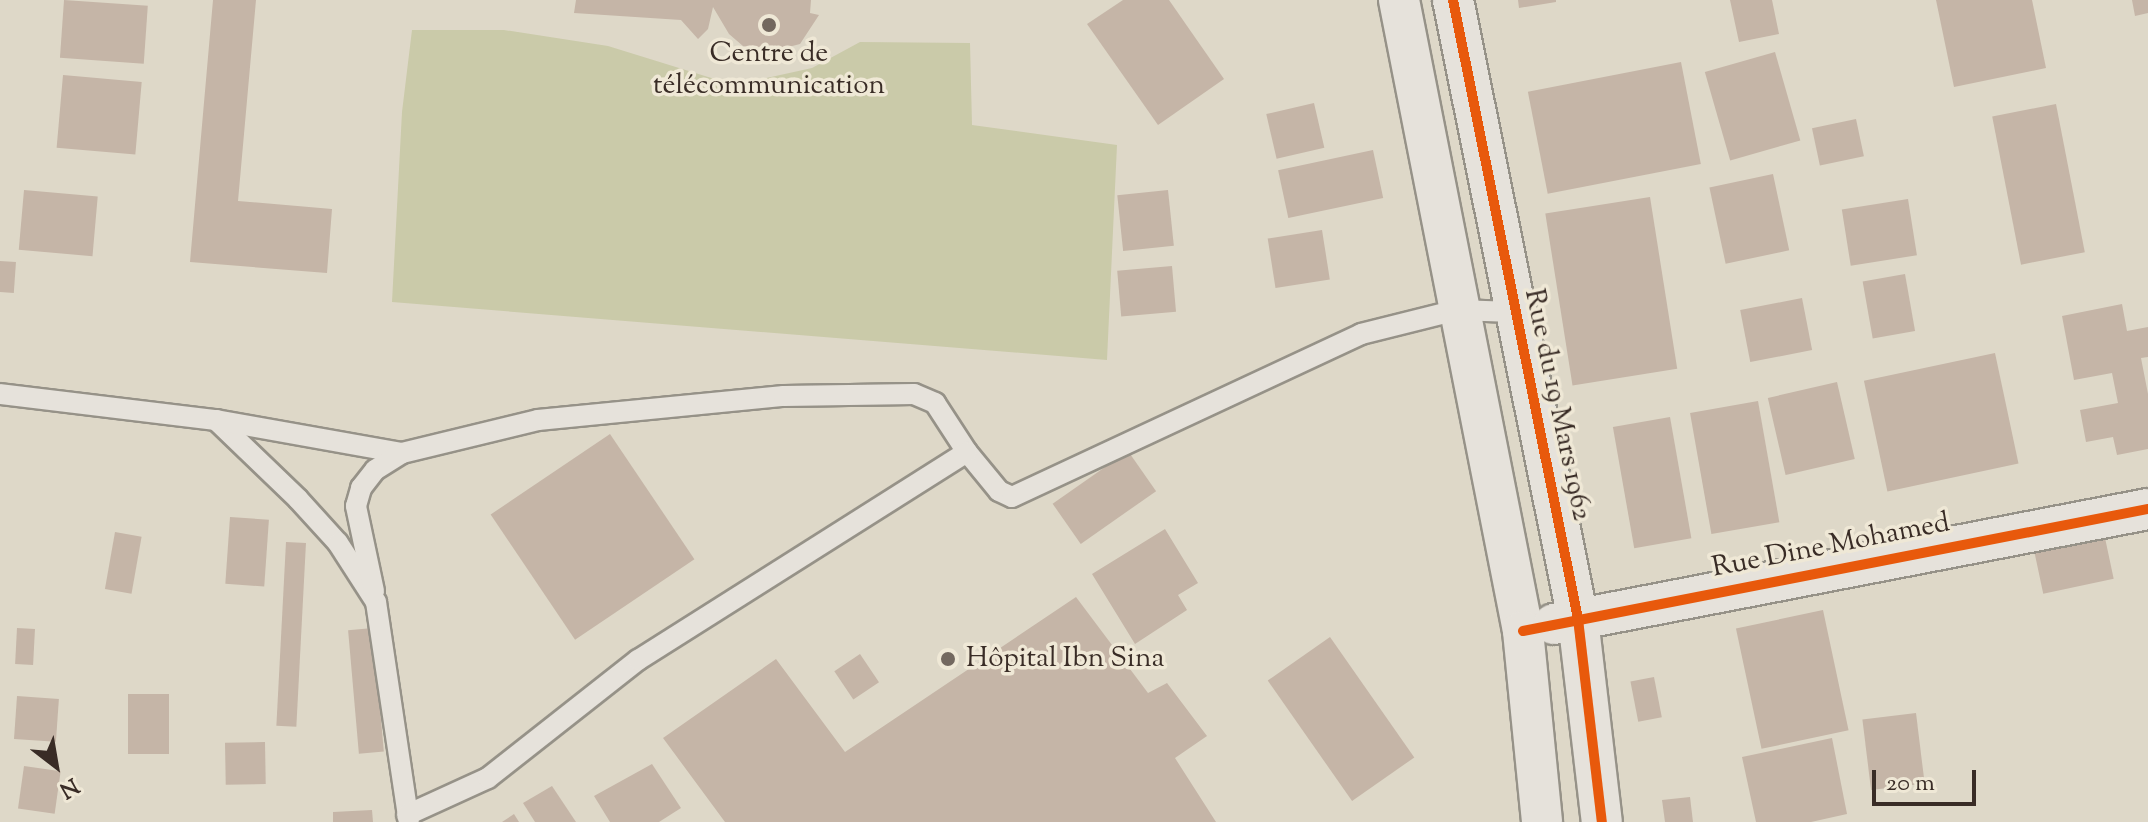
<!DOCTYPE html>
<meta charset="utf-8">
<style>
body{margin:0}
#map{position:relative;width:2148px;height:822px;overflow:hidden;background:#ded8c8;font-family:"Sorts Mill Goudy",serif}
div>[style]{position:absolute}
.green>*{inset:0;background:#cacaa9}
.building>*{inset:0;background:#c5b5a7;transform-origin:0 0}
.roads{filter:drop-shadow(2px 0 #969288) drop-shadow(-2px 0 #969288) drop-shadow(0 2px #969288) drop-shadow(0 -2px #969288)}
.service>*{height:20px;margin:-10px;padding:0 10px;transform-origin:10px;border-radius:10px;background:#e6e2db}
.minor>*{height:40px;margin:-20px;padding:0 20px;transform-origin:20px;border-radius:20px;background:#e6e2db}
.cycleway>*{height:10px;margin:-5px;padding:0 5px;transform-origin:5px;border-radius:5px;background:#e8590c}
.dots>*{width:22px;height:22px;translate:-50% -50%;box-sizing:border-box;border:4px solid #efe8d6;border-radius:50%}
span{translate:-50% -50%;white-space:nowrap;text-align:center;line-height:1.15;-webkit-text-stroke:7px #efe8d6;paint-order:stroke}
.poi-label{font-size:28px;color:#392c26}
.left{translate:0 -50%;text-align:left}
.street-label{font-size:28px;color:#392c26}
.north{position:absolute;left:16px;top:726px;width:80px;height:80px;-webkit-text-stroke:6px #efe8d6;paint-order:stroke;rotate:149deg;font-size:22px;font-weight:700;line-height:32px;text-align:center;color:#392c26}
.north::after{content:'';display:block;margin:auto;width:28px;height:36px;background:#392c26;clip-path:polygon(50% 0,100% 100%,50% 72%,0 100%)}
.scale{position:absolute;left:1872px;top:770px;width:104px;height:36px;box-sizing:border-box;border:4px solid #392c26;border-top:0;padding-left:10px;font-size:24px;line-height:28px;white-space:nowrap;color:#392c26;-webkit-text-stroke:6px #efe8d6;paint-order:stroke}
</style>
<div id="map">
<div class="green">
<i style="clip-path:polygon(412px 30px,504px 30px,608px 46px,734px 85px,812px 68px,860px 42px,970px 43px,972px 125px,1117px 145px,1107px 360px,392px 302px,402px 112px)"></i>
</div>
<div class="building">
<i style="left:64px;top:0;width:84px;height:58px;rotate:4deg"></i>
<i style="clip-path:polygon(213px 0,256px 0,238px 201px,332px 209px,327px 273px,190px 262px)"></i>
<i style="clip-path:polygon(576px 0,811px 0,810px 13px,819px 15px,800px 44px,769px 52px,743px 46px,729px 34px,713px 7px,708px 29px,698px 39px,681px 20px,574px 13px)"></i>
<i style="clip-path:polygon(1123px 0,1169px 0,1224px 79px,1158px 125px,1087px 24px)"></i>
<i style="clip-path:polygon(1518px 0,1556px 0,1556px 2px,1519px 8px)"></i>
<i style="clip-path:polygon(1730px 0,1772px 0,1779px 34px,1739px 42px)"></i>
<i style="clip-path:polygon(1936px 0,2032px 0,2046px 68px,1954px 87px)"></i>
<i style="clip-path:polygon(2132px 0,2148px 0,2148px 13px,2135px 16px)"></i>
<i style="left:1775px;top:52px;width:92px;height:73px;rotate:74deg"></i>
<i style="left:1681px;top:62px;width:104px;height:156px;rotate:79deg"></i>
<i style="left:63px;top:75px;width:79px;height:73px;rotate:5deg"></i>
<i style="left:1314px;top:103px;width:46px;height:49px;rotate:77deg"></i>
<i style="left:2056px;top:104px;width:151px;height:65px;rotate:79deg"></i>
<i style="left:1856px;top:119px;width:38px;height:45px;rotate:78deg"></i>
<i style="left:1373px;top:150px;width:49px;height:97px;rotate:78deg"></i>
<i style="left:1773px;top:174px;width:78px;height:65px;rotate:78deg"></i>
<i style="left:24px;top:190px;width:74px;height:60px;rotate:5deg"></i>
<i style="left:1168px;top:190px;width:56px;height:51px;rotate:84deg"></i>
<i style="left:1650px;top:197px;width:174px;height:106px;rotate:81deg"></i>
<i style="left:1908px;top:199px;width:57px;height:67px;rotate:81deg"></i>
<i style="left:1322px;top:230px;width:50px;height:55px;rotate:81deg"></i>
<i style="left:0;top:261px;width:16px;height:31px;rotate:4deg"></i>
<i style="left:1172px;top:266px;width:46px;height:55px;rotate:85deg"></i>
<i style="left:1905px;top:274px;width:58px;height:43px;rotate:80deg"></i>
<i style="left:1802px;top:298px;width:53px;height:63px;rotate:79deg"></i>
<i style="clip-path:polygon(2122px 304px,2127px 331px,2148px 327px,2148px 357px,2141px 358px,2148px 394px,2148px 449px,2117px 455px,2113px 437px,2086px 442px,2080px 410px,2118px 403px,2112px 373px,2074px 380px,2062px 316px)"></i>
<i style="left:1995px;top:353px;width:113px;height:134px;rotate:78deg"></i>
<i style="left:1837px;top:382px;width:79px;height:71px;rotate:77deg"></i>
<i style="left:1758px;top:401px;width:123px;height:69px;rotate:80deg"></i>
<i style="left:1670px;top:417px;width:123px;height:58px;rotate:80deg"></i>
<i style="left:610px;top:434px;width:151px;height:144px;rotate:56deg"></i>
<i style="left:1128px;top:451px;width:49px;height:92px;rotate:55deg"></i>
<i style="left:230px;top:517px;width:39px;height:67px;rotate:4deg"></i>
<i style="left:2101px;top:519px;width:61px;height:72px;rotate:78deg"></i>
<i style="clip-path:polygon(1165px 529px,1198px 583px,1178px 595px,1187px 610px,1135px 644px,1092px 574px)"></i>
<i style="left:115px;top:532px;width:27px;height:58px;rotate:10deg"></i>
<i style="left:286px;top:542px;width:20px;height:184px;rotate:3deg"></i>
<i style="clip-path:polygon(1076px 597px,1148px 693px,1167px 683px,1207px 736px,1175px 758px,1216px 822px,725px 822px,663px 738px,776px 659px,845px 752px)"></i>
<i style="left:1823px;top:610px;width:123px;height:89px;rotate:78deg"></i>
<i style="left:17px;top:628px;width:18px;height:36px;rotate:3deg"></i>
<i style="left:373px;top:628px;width:124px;height:25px;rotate:85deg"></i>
<i style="left:1330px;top:637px;width:147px;height:76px;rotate:55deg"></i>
<i style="left:860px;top:654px;width:34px;height:31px;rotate:56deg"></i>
<i style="left:1654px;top:677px;width:41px;height:24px;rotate:79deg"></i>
<i style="left:128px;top:694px;width:41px;height:60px"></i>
<i style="left:17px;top:696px;width:42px;height:43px;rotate:4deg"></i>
<i style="left:1916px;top:713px;width:71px;height:54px;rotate:83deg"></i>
<i style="clip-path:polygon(1832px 738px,1847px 814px,1811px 822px,1756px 822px,1742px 757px)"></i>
<i style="left:265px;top:742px;width:42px;height:40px;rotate:89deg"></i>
<i style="clip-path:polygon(652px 764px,681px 808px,659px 822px,610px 822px,594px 796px)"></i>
<i style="left:24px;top:766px;width:37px;height:43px;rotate:8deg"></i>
<i style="clip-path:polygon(552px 786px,576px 822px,535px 822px,523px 803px)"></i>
<i style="clip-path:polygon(1690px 797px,1693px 822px,1665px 822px,1662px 800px)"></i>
<i style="clip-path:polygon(372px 810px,373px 822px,333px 822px,333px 812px)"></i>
<i style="clip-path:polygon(514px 814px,519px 822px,502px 822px)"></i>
</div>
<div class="roads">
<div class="service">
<i style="left:0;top:394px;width:218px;rotate:6.9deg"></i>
<i style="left:216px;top:420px;width:114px;rotate:43.9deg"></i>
<i style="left:298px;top:499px;width:59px;rotate:47.7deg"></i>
<i style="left:338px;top:543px;width:70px;rotate:57.2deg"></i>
<i style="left:376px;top:602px;width:222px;rotate:81.5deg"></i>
<i style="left:216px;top:420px;width:189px;rotate:10.1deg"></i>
<i style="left:402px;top:453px;width:140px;rotate:-13.6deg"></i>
<i style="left:538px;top:420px;width:247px;rotate:-5.6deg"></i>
<i style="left:784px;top:396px;width:130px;rotate:-0.9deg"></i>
<i style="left:914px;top:394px;width:23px;rotate:23deg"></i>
<i style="left:935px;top:403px;width:59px;rotate:56.9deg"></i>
<i style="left:967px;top:452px;width:50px;rotate:50.6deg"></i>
<i style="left:999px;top:491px;width:14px;rotate:25deg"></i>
<i style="left:1012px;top:497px;width:385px;rotate:-25deg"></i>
<i style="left:1361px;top:334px;width:99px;rotate:-14deg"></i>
<i style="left:1457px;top:310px;width:56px;rotate:2deg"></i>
<i style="left:374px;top:591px;width:87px;rotate:-102deg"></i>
<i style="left:356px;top:506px;width:19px;rotate:-74deg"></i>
<i style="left:361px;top:488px;width:23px;rotate:-52deg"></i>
<i style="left:375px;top:470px;width:32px;rotate:-32deg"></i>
<i style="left:407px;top:815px;width:89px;rotate:-24.6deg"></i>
<i style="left:488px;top:778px;width:191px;rotate:-38.2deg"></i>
<i style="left:638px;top:660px;width:389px;rotate:-32.3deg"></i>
</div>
<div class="minor">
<i style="left:1399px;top:0;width:643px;rotate:78.88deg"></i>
<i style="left:1523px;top:631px;width:192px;rotate:84.3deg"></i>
<i style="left:1453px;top:0;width:631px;rotate:78.58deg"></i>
<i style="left:1578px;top:619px;width:204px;rotate:83.3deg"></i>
<i style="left:1554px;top:624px;width:605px;rotate:-10.96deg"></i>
</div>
</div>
<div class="cycleway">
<i style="left:1453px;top:0;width:631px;rotate:78.58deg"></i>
<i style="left:1578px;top:619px;width:204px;rotate:83.3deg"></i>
<i style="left:1523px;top:631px;width:637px;rotate:-11.05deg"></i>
</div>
<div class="dots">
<i style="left:769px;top:25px;background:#73685f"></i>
<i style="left:948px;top:659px;background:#73685f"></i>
</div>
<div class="poi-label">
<span style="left:769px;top:70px">Centre de<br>télécommunication</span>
<span class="left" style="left:966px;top:659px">Hôpital Ibn Sina</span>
</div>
<div class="street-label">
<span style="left:1557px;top:405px;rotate:78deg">Rue du 19 Mars 1962</span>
<span style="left:1831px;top:546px;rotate:-11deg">Rue Dine Mohamed</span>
</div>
<div class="north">N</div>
<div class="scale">20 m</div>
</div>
